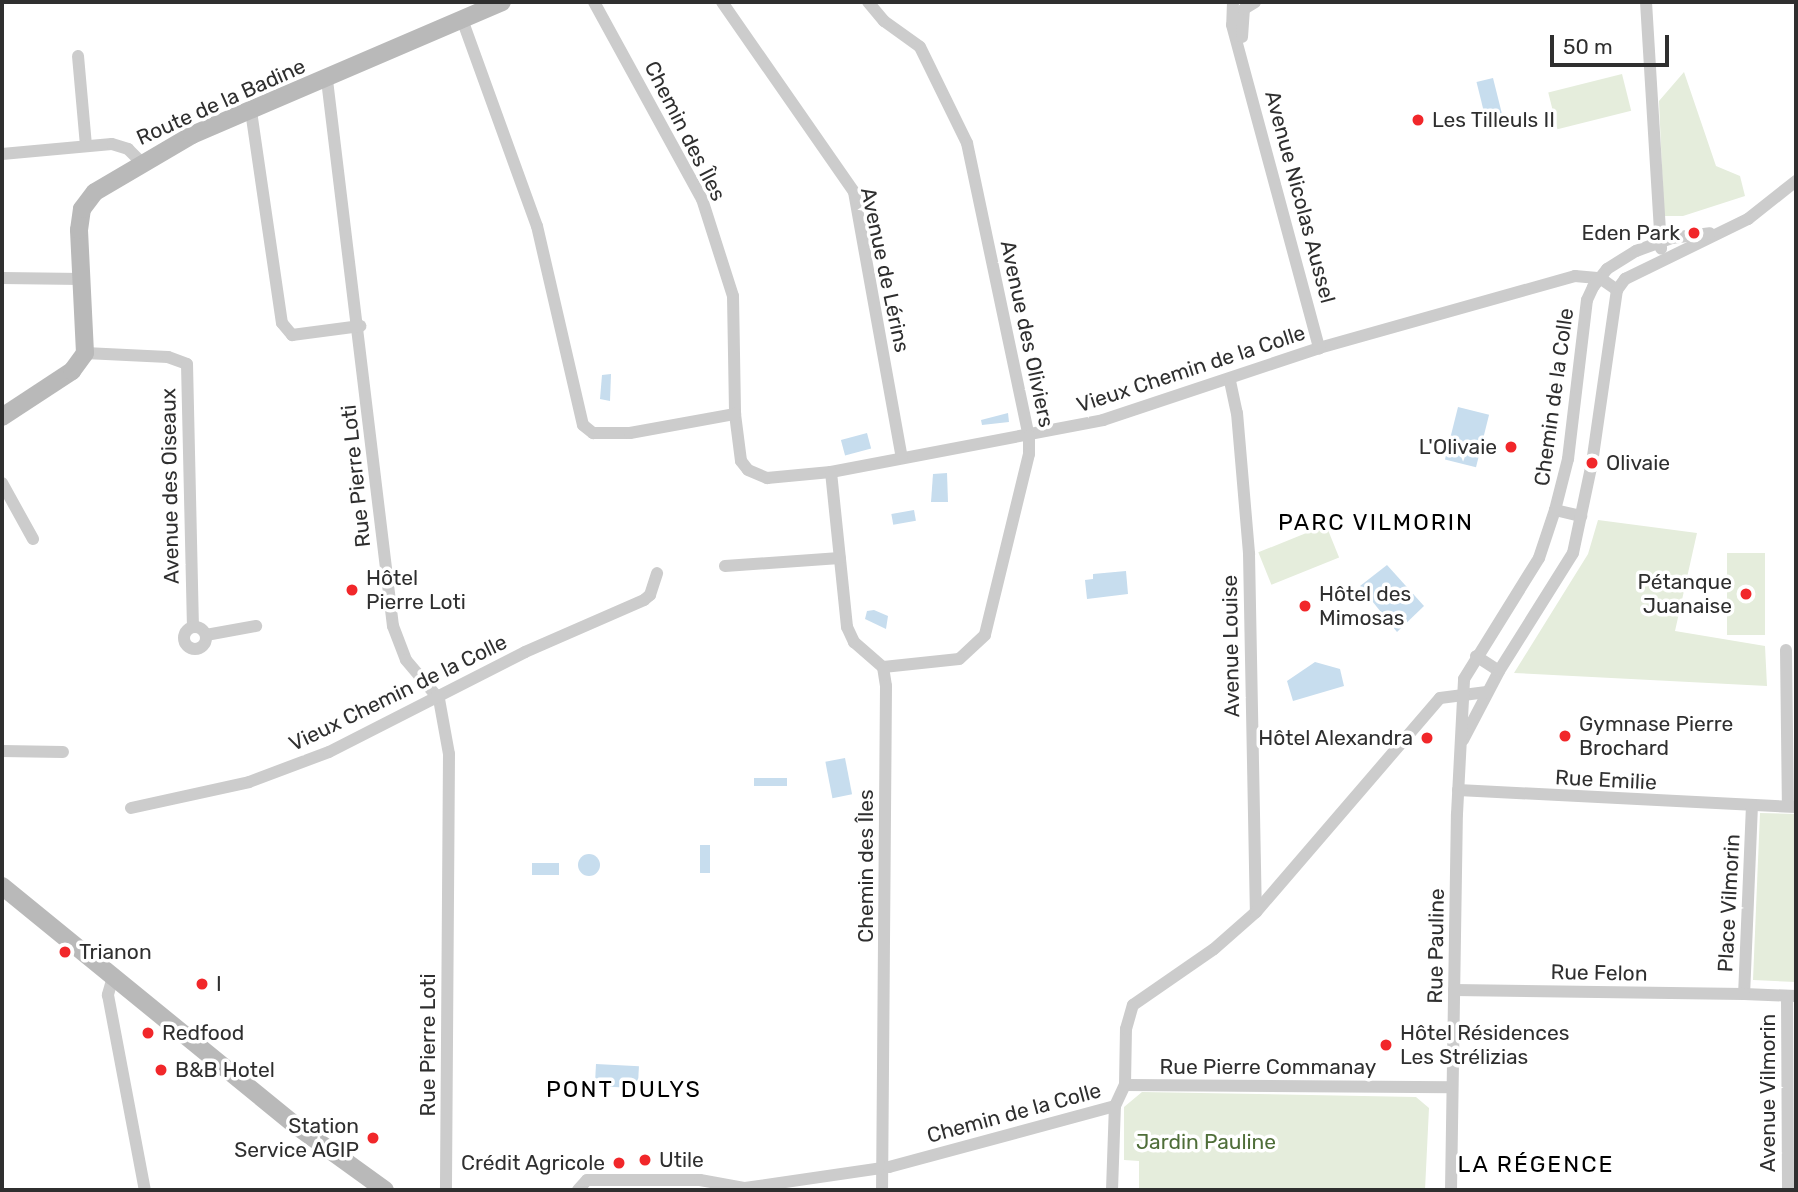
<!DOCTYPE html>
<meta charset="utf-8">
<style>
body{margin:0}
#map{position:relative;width:1798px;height:1192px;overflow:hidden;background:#fff;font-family:Rubik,sans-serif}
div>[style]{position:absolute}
.green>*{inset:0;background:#e5eddc;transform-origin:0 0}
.water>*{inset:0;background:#c7ddee;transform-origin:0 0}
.round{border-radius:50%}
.street>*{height:12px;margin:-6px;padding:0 6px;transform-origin:6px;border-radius:6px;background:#ccc}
.street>.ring{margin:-6px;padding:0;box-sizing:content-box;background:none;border:12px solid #ccc;border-radius:50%}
.secondary>*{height:18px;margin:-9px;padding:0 9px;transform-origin:9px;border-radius:9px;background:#b9b9b9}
.dots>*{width:19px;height:19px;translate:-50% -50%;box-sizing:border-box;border:4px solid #fff;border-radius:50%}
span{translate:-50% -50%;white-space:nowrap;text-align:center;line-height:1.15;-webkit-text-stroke:7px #fff;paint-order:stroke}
.street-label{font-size:21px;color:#2f2f2f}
.poi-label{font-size:21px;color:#2f2f2f}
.left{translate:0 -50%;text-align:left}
.right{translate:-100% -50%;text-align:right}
.park-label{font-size:21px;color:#4f6e39}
.neighbourhood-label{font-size:23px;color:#000;letter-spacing:2px}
.frame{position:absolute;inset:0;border:4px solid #2f2f2f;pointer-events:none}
.scale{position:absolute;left:1550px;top:35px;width:119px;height:32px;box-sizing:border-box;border:4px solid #2f2f2f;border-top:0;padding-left:9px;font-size:21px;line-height:24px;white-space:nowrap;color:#2f2f2f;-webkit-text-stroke:5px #fff;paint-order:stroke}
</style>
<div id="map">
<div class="green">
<i style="clip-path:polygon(1684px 72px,1716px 166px,1740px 176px,1745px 196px,1683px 216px,1664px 216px,1659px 101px)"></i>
<i style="left:1622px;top:74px;width:38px;height:76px;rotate:76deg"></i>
<i style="clip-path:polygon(1598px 520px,1697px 533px,1675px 631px,1765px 646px,1767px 686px,1514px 673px,1588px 554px)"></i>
<i style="left:1326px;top:525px;width:35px;height:73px;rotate:68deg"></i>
<i style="left:1727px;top:553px;width:38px;height:82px"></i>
<i style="clip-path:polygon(1760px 813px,1796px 814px,1796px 982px,1753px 980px)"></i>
<i style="clip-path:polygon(1142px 1092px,1416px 1097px,1429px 1108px,1425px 1190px,1139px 1190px,1139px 1161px,1124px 1160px,1124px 1107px)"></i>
</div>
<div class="water">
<i style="left:1493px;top:78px;width:38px;height:17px;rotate:76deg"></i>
<i style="clip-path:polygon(611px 374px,610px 401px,600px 399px,602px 375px)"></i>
<i style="left:1458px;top:407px;width:32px;height:54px;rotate:14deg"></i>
<i style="clip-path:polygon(1008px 413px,1009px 422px,982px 425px,981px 420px)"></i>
<i style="left:867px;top:433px;width:16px;height:27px;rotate:75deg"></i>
<i style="clip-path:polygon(947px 473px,948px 502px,931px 502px,933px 474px)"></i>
<i style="left:914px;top:510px;width:11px;height:23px;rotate:80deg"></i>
<i style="clip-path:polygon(1387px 565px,1424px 606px,1397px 632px,1360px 586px)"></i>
<i style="clip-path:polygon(1126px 571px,1128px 594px,1087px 599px,1085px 580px,1093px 579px,1093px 574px)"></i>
<i style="clip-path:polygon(874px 610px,888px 616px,886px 629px,865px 619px,867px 611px)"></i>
<i style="clip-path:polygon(1315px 662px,1340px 669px,1344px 686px,1293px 701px,1287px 681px)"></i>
<i style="left:845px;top:758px;width:37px;height:20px;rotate:79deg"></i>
<i style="left:787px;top:778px;width:8px;height:33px;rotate:90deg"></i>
<i style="left:700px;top:845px;width:10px;height:28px"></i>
<i class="round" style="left:578px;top:854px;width:22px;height:22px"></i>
<i style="left:559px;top:863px;width:12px;height:27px;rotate:90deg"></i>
<i style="left:596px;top:1064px;width:43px;height:22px;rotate:3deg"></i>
</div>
<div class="street">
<i style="left:594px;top:2px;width:225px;rotate:61.3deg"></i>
<i style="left:702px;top:199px;width:102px;rotate:72.3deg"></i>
<i style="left:733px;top:296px;width:118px;rotate:89deg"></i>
<i style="left:735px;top:414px;width:47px;rotate:82.7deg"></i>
<i style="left:741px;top:461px;width:11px;rotate:52deg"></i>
<i style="left:748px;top:470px;width:21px;rotate:23deg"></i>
<i style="left:767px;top:478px;width:64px;rotate:-5.4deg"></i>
<i style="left:831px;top:472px;width:277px;rotate:-10.8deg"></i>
<i style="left:1103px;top:420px;width:228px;rotate:-18.4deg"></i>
<i style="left:1319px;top:348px;width:266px;rotate:-15.7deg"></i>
<i style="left:1575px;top:276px;width:25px;rotate:5deg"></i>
<i style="left:1600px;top:278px;width:21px;rotate:35deg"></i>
<i style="left:722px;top:2px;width:231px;rotate:55.2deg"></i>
<i style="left:854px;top:192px;width:270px;rotate:79.8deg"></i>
<i style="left:868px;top:2px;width:25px;rotate:50deg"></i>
<i style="left:884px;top:21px;width:44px;rotate:35.8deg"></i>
<i style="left:920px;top:47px;width:107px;rotate:63.9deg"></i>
<i style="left:967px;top:143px;width:299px;rotate:78.1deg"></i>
<i style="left:1029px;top:436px;width:18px;rotate:90deg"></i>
<i style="left:1029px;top:454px;width:186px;rotate:103.7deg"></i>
<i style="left:985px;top:635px;width:35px;rotate:137deg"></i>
<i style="left:959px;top:659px;width:76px;rotate:174deg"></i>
<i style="left:1233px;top:2px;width:23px;rotate:92deg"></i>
<i style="left:1232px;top:25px;width:335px;rotate:74.9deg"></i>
<i style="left:1646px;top:2px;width:247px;rotate:86.5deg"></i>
<i style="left:463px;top:22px;width:217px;rotate:70.1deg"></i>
<i style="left:537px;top:226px;width:204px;rotate:77deg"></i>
<i style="left:583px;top:425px;width:13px;rotate:39deg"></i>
<i style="left:593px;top:433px;width:37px"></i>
<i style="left:630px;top:433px;width:107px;rotate:-10.3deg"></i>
<i style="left:1242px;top:37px;width:28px;rotate:-86deg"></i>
<i style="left:1244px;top:9px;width:13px;rotate:-32deg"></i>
<i style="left:78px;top:56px;width:89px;rotate:84.9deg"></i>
<i style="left:327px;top:80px;width:550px;rotate:83.11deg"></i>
<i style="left:393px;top:626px;width:36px;rotate:69deg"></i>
<i style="left:406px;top:660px;width:51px;rotate:49.8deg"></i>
<i style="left:439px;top:699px;width:56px;rotate:79.7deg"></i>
<i style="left:449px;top:754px;width:436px;rotate:90.4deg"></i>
<i style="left:251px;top:111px;width:214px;rotate:81.7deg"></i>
<i style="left:282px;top:323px;width:16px;rotate:50deg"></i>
<i style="left:292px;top:335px;width:69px;rotate:-7.5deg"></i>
<i style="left:2px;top:154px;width:110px;rotate:-5.2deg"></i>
<i style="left:112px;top:144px;width:17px;rotate:17deg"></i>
<i style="left:128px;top:149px;width:18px;rotate:45deg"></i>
<i style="left:2px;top:278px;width:80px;rotate:0.7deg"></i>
<i style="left:85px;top:353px;width:83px;rotate:2.8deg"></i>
<i style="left:168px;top:357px;width:20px;rotate:20deg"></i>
<i style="left:187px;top:364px;width:263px;rotate:88.7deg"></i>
<i style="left:1230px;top:381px;width:33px;rotate:78deg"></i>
<i style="left:1237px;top:413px;width:142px;rotate:85.1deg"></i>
<i style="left:1249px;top:554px;width:358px;rotate:88.9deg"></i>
<i style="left:831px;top:472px;width:156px;rotate:84.1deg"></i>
<i style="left:847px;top:627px;width:17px;rotate:65deg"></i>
<i style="left:854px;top:642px;width:38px;rotate:41deg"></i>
<i style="left:883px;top:667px;width:19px;rotate:81deg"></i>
<i style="left:886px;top:686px;width:504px;rotate:90.45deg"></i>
<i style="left:2px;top:483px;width:64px;rotate:61deg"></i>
<i style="left:1555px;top:510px;width:27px;rotate:13deg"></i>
<i style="left:725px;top:566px;width:115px;rotate:-4deg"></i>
<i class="ring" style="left:184px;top:627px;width:10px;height:10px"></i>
<i style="left:206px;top:635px;width:51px;rotate:-10.2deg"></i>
<i style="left:1786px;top:650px;width:156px;rotate:89.3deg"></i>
<i style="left:1476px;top:656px;width:27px;rotate:33deg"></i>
<i style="left:1463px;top:740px;width:78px;rotate:-62.4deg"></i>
<i style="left:1499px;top:671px;width:139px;rotate:-57.9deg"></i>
<i style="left:1573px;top:553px;width:92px;rotate:-78.1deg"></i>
<i style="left:1592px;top:463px;width:175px;rotate:-81.8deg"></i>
<i style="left:1617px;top:290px;width:14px;rotate:-54deg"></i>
<i style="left:1625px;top:279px;width:137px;rotate:-26deg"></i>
<i style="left:1748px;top:219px;width:61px;rotate:-38.4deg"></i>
<i style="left:2px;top:751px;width:61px;rotate:0.9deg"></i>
<i style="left:1458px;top:790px;width:338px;rotate:2.9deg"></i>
<i style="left:1752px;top:805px;width:189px;rotate:92.4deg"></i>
<i style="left:1744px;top:994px;width:52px;rotate:2.2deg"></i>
<i style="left:131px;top:808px;width:121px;rotate:-12.4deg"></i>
<i style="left:249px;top:782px;width:85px;rotate:-20.6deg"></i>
<i style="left:329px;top:752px;width:220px;rotate:-27deg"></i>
<i style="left:525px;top:652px;width:130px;rotate:-23.6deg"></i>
<i style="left:644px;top:600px;width:8px;rotate:-40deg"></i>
<i style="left:650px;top:595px;width:23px;rotate:-72deg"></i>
<i style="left:113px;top:977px;width:19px;rotate:106deg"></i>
<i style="left:108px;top:995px;width:198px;rotate:79.3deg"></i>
<i style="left:1454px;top:990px;width:290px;rotate:0.8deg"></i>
<i style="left:1787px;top:996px;width:194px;rotate:89.7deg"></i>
<i style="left:1125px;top:1085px;width:327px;rotate:0.4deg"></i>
<i style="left:578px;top:1190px;width:13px;rotate:-48deg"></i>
<i style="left:587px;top:1180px;width:113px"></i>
<i style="left:700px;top:1180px;width:46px;rotate:10.1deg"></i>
<i style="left:745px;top:1188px;width:146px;rotate:-8.3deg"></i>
<i style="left:889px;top:1167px;width:234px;rotate:-15.1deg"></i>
<i style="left:1115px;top:1106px;width:23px;rotate:-65deg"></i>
<i style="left:1125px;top:1085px;width:56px;rotate:-89deg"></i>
<i style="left:1126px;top:1029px;width:25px;rotate:-74deg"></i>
<i style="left:1133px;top:1005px;width:98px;rotate:-34.7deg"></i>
<i style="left:1214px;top:949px;width:56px;rotate:-41.4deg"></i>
<i style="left:1256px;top:912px;width:282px;rotate:-49.3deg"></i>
<i style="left:1440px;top:698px;width:47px;rotate:-7.3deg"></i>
<i style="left:1112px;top:1190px;width:84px;rotate:-88deg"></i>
<i style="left:1451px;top:1190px;width:376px;rotate:-89.1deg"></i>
<i style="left:1457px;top:814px;width:135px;rotate:-87deg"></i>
<i style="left:1464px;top:679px;width:142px;rotate:-58.2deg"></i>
<i style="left:1539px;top:558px;width:51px;rotate:-71.6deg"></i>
<i style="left:1555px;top:510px;width:53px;rotate:-75.7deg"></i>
<i style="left:1568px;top:459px;width:160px;rotate:-83.2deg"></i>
<i style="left:1587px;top:300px;width:14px;rotate:-65deg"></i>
<i style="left:1593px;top:287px;width:23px;rotate:-52deg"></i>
<i style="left:1607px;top:269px;width:34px;rotate:-32deg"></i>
<i style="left:1636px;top:251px;width:37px;rotate:-20deg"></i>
<i style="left:1671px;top:238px;width:39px;rotate:-7deg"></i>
</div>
<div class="secondary">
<i style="left:2px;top:417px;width:84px;rotate:-33.3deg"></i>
<i style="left:72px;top:371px;width:22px;rotate:-54deg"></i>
<i style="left:85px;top:353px;width:123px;rotate:-92.8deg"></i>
<i style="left:79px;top:230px;width:21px;rotate:-82deg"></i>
<i style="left:82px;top:209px;width:21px;rotate:-53deg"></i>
<i style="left:95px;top:192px;width:113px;rotate:-30.4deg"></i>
<i style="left:192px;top:135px;width:337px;rotate:-23.2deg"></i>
<i style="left:2px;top:886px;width:378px;rotate:39.2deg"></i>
<i style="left:295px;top:1125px;width:111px;rotate:35.8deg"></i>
</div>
<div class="dots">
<i style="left:1418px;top:120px;background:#f1272a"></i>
<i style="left:1694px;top:233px;background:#f1272a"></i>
<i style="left:1511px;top:447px;background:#f1272a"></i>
<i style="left:1592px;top:463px;background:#f1272a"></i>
<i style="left:352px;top:590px;background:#f1272a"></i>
<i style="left:1746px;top:594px;background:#f1272a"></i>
<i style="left:1305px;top:606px;background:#f1272a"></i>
<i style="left:1565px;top:736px;background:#f1272a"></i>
<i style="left:1427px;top:738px;background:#f1272a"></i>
<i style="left:65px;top:952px;background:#f1272a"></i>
<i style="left:202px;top:984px;background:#f1272a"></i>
<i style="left:148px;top:1033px;background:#f1272a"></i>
<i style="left:1386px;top:1045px;background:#f1272a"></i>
<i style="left:161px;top:1070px;background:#f1272a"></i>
<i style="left:373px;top:1138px;background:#f1272a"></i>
<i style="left:645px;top:1160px;background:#f1272a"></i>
<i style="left:619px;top:1163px;background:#f1272a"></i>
</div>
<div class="street-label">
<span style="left:221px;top:102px;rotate:-24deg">Route de la Badine</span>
<span style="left:685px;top:131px;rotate:63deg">Chemin des Îles</span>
<span style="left:1300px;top:197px;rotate:75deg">Avenue Nicolas Aussel</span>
<span style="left:885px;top:270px;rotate:78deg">Avenue de Lérins</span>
<span style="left:1027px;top:334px;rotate:78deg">Avenue des Oliviers</span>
<span style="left:1191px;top:369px;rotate:-18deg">Vieux Chemin de la Colle</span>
<span style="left:1554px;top:397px;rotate:-82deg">Chemin de la Colle</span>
<span style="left:356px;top:476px;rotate:-96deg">Rue Pierre Loti</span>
<span style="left:170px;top:486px;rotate:-91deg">Avenue des Oiseaux</span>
<span style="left:1231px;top:646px;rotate:-91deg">Avenue Louise</span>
<span style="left:398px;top:693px;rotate:-26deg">Vieux Chemin de la Colle</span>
<span style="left:1606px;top:780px;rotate:3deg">Rue Emilie</span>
<span style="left:866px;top:866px;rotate:-90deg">Chemin des Îles</span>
<span style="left:1729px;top:903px;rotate:-87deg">Place Vilmorin</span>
<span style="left:1436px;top:946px;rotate:-89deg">Rue Pauline</span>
<span style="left:1599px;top:973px;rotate:1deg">Rue Felon</span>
<span style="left:428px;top:1045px;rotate:-90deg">Rue Pierre Loti</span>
<span style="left:1268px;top:1067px">Rue Pierre Commanay</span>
<span style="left:1768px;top:1093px;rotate:-90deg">Avenue Vilmorin</span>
<span style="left:1014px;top:1113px;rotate:-15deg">Chemin de la Colle</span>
</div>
<div class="poi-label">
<span class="left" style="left:1432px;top:120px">Les Tilleuls II</span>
<span class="right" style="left:1680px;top:233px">Eden Park</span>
<span class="right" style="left:1497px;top:447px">L'Olivaie</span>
<span class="left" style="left:1606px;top:463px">Olivaie</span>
<span class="left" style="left:366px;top:590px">Hôtel<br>Pierre Loti</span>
<span class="right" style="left:1732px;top:594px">Pétanque<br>Juanaise</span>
<span class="left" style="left:1319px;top:606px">Hôtel des<br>Mimosas</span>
<span class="left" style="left:1579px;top:736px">Gymnase Pierre<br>Brochard</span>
<span class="right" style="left:1413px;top:738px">Hôtel Alexandra</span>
<span class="left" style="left:79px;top:952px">Trianon</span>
<span class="left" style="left:216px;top:984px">I</span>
<span class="left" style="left:162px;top:1033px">Redfood</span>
<span class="left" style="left:1400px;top:1045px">Hôtel Résidences<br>Les Strélizias</span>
<span class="left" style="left:175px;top:1070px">B&amp;B Hotel</span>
<span class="right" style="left:359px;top:1138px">Station<br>Service AGIP</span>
<span class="left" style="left:659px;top:1160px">Utile</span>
<span class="right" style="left:605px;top:1163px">Crédit Agricole</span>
</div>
<div class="park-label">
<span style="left:1206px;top:1142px">Jardin Pauline</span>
</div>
<div class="neighbourhood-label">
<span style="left:1376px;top:522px">PARC VILMORIN</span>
<span style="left:624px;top:1089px">PONT DULYS</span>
<span style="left:1536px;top:1164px">LA RÉGENCE</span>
</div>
<div class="frame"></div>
<div class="scale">50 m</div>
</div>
